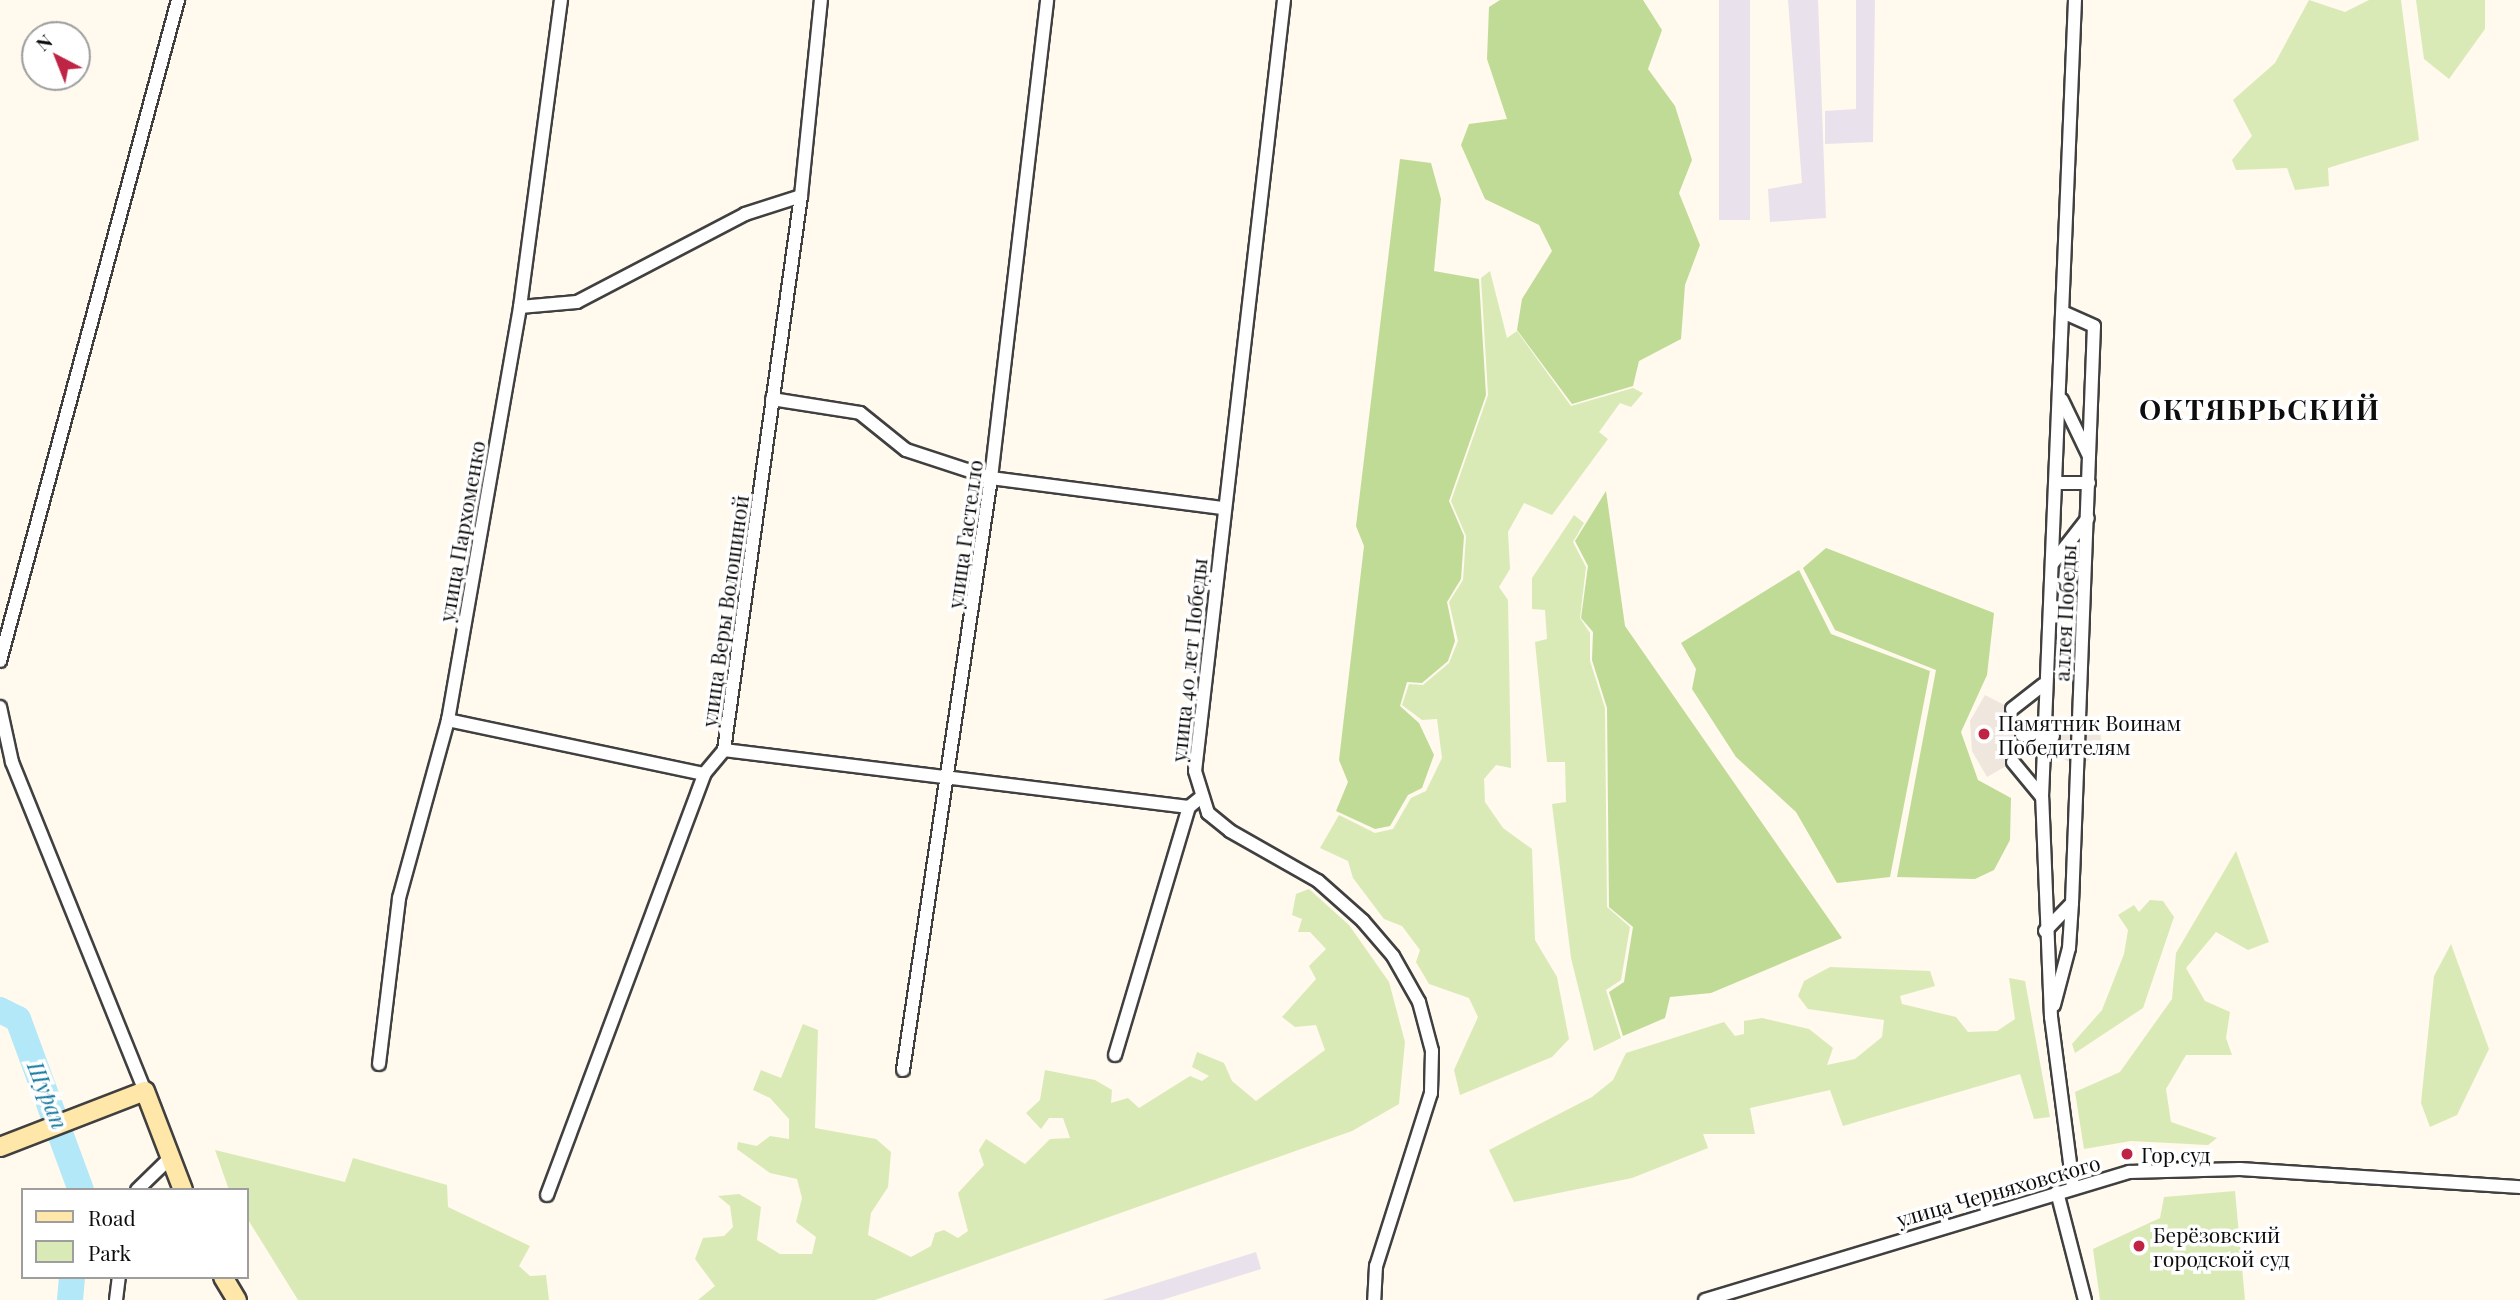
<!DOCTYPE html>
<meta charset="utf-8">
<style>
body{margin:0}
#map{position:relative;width:2520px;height:1300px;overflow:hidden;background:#fff9ee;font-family:"Playfair Display",serif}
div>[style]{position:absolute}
.industrial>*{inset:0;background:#e9e2ec;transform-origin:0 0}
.green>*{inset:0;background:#daeab7}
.forest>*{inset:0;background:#c0db96}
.plaza>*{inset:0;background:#efe7dd}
.round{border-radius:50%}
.river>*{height:26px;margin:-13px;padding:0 13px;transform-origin:13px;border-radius:13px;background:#b2e8f7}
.roads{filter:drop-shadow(2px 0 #404040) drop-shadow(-2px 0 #404040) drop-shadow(0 2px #404040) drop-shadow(0 -2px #404040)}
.street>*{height:12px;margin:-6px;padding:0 6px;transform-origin:6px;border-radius:6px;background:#fff}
.secondary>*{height:18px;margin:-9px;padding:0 9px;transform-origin:9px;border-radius:9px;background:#ffe7a9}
.dots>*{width:19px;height:19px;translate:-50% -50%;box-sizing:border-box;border:4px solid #fff;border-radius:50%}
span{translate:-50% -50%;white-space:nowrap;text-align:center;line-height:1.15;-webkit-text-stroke:7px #fff;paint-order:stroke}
.street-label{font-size:21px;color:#0d0d0d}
.poi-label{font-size:21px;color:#0d0d0d}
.left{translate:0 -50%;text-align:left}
.water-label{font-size:23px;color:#157aa1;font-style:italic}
.district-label{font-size:28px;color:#0d0d0d;font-weight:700;letter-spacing:2px}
.legend{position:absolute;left:21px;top:1188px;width:228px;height:91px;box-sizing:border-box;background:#fff;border:2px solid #9e9e9e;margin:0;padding:9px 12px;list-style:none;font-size:21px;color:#0d0d0d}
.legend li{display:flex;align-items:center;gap:14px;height:35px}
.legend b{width:35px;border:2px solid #9e9e9e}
.north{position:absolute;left:21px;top:21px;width:70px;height:70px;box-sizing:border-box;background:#fff;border:2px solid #9e9e9e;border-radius:50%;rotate:318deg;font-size:19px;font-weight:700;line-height:28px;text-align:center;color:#0d0d0d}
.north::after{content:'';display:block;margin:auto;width:24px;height:32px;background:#bf2445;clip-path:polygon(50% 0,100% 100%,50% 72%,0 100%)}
</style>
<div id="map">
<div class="industrial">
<i style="left:1719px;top:0;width:31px;height:220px"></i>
<i style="clip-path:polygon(1788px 0,1818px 0,1826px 218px,1770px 222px,1768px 189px,1802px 183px)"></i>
<i style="clip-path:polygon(1856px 0,1875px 0,1873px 142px,1825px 144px,1825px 111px,1856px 109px)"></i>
<i style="clip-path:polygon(1256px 1252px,1261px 1269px,1162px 1300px,1102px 1300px)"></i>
</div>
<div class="green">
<i style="clip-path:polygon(2309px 0,2345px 12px,2369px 0,2401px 0,2419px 140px,2328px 168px,2329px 186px,2295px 190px,2287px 168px,2236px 170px,2232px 160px,2252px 136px,2233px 100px,2275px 63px)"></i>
<i style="clip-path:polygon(2416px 0,2485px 0,2485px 29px,2449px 79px,2424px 59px)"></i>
<i style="clip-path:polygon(1490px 271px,1507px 338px,1517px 331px,1571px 406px,1633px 388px,1643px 393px,1631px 407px,1620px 403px,1599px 432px,1608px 439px,1552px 515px,1524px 503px,1508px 532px,1510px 569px,1499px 587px,1508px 600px,1511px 768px,1496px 765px,1484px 779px,1485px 802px,1503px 828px,1532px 849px,1535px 940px,1557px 977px,1569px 1039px,1552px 1057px,1460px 1095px,1454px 1070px,1478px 1017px,1469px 998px,1429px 984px,1416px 962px,1420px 950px,1402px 926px,1384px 919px,1353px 878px,1348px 861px,1320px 848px,1339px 815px,1375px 833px,1393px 829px,1411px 798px,1426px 791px,1442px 758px,1437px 719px,1422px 720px,1402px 705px,1409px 684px,1423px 685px,1449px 663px,1458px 641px,1449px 602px,1463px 580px,1466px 536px,1451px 501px,1488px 395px,1481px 278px)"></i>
<i style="clip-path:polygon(1574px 515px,1584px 523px,1573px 542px,1586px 567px,1580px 618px,1590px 633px,1590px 661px,1605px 708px,1607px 907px,1630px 927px,1621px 980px,1606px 990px,1621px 1038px,1594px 1051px,1571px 958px,1552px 804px,1566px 802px,1565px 762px,1547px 762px,1535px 642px,1547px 639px,1545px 610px,1532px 609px,1532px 578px)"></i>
<i style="clip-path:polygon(2236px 851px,2269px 942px,2248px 950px,2216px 932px,2186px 968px,2205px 1001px,2230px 1012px,2226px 1038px,2232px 1055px,2186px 1055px,2166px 1089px,2171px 1122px,2217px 1138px,2208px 1145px,2131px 1141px,2084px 1149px,2075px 1092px,2120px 1072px,2172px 999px,2176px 953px)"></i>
<i style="clip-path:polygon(1309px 889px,1349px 925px,1389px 982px,1405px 1042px,1399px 1104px,1352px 1131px,875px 1300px,698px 1300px,715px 1286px,695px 1259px,703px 1238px,724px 1236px,733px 1227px,730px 1206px,718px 1196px,739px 1194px,761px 1207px,757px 1240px,780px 1254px,812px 1254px,816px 1237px,796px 1222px,802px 1198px,797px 1179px,770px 1173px,737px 1149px,738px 1142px,757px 1146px,770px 1136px,789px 1139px,789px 1119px,770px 1098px,753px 1090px,761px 1070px,781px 1078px,803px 1024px,818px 1030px,815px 1128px,876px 1139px,891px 1152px,888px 1187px,871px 1213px,868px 1235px,911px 1257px,931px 1246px,935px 1233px,944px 1230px,958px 1238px,968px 1231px,958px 1193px,984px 1165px,979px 1150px,986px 1139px,1025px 1164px,1050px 1139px,1070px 1138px,1063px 1118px,1049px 1118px,1041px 1129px,1026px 1113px,1040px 1100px,1045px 1070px,1095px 1080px,1112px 1090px,1111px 1103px,1128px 1098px,1139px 1108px,1190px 1076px,1202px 1081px,1209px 1076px,1192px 1067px,1197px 1052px,1224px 1063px,1232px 1081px,1256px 1101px,1325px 1050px,1316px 1025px,1295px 1027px,1282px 1017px,1316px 979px,1309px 966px,1326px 949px,1310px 932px,1298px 932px,1302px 919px,1292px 915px,1296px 894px)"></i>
<i style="clip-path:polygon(2150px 900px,2163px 901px,2174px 917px,2143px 1008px,2075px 1053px,2072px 1044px,2102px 1010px,2124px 954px,2128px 930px,2118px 915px,2134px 905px,2139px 912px)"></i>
<i style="clip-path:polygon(2451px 944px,2489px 1049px,2457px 1115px,2430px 1127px,2421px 1103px,2434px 976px)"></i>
<i style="clip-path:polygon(1830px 967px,1930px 971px,1935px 986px,1900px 996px,1902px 1004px,1956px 1017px,1968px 1032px,1997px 1031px,2015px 1019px,2009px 978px,2025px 981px,2050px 1117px,2034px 1119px,2020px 1074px,1843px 1126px,1830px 1090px,1750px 1108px,1755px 1134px,1703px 1134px,1708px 1148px,1632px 1178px,1514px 1202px,1489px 1150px,1592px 1097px,1613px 1080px,1626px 1053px,1724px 1022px,1735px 1036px,1744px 1034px,1744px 1021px,1762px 1018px,1809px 1029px,1833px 1048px,1827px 1065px,1855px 1059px,1882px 1037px,1884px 1020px,1808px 1009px,1798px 996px,1804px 981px)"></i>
<i style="clip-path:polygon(215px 1150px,345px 1182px,353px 1158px,447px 1185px,448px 1207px,530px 1246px,519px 1266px,530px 1276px,546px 1275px,549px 1300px,298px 1300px,247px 1218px,247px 1190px,229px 1190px)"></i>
<i style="clip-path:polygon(2235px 1191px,2245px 1300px,2100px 1300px,2093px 1249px,2160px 1218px,2164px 1197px)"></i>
</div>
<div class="forest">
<i style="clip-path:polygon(1500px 0,1643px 0,1662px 30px,1648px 69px,1675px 106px,1692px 160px,1679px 193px,1700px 245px,1685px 285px,1681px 339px,1639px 361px,1633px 386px,1572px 404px,1517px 330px,1522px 299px,1552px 251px,1539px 225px,1485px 199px,1461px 145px,1469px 124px,1507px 119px,1487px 59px,1489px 7px)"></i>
<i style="clip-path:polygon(1400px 159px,1431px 163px,1441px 199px,1434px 271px,1479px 279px,1486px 395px,1449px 501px,1464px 536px,1461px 579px,1447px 602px,1455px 641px,1448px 661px,1422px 683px,1407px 682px,1400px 706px,1419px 723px,1434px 755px,1422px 788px,1408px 795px,1390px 826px,1375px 829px,1336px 811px,1348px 782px,1339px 760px,1364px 546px,1356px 526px)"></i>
<i style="clip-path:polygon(1606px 491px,1625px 626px,1842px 938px,1711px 993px,1670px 997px,1665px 1018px,1623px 1036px,1609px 992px,1624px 982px,1633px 927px,1609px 907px,1607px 708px,1592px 660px,1593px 632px,1581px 618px,1588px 566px,1575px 541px)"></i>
<i style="clip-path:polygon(1826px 548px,1994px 613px,1987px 675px,1961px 732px,1978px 780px,2011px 798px,2010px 840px,1994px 870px,1975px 879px,1897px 877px,1936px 670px,1835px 630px,1803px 568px)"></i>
<i style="clip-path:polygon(1799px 570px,1831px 634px,1930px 671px,1890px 877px,1837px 883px,1796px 812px,1736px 757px,1692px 689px,1696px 669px,1681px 643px)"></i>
</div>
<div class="plaza">
<i style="clip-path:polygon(1985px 695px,2012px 709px,2022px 735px,2013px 762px,1987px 777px,1972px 751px,1970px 721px)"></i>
<i class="round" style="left:2053px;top:715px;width:48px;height:48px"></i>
</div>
<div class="river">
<i style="left:0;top:1010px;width:20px;rotate:27deg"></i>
<i style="left:18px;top:1019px;width:182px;rotate:69.8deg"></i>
<i style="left:70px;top:1300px;width:23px;rotate:-85deg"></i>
</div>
<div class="roads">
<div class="street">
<i style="left:1284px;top:0;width:776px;rotate:96.58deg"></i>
<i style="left:1195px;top:771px;width:44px;rotate:72.8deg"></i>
<i style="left:1208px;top:813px;width:28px;rotate:39deg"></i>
<i style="left:1230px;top:831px;width:101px;rotate:29.6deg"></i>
<i style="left:1318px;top:881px;width:60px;rotate:41.6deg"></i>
<i style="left:1363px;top:921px;width:46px;rotate:49.4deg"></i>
<i style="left:1393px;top:956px;width:53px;rotate:60.5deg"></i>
<i style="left:1419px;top:1002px;width:51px;rotate:75.1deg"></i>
<i style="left:1432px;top:1051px;width:42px;rotate:91.4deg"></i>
<i style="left:1431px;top:1093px;width:182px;rotate:107.6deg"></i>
<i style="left:1376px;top:1266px;width:34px;rotate:93deg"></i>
<i style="left:520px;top:307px;width:57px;rotate:-5deg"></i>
<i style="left:577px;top:302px;width:190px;rotate:-27.6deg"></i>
<i style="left:745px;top:214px;width:59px;rotate:-17.8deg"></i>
<i style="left:772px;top:399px;width:89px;rotate:9deg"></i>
<i style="left:860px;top:413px;width:59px;rotate:38.8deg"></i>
<i style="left:906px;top:450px;width:89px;rotate:18.2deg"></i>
<i style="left:991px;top:478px;width:233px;rotate:7.4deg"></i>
<i style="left:2062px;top:400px;width:62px;rotate:64.3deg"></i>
<i style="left:2057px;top:483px;width:32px"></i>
<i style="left:2052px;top:564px;width:58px;rotate:-52deg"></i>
<i style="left:0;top:661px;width:685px;rotate:-74.93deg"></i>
<i style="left:0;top:707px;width:56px;rotate:77.7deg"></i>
<i style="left:12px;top:762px;width:355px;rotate:68deg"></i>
<i style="left:2012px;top:709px;width:39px;rotate:-38deg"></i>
<i style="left:448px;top:720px;width:262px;rotate:11.9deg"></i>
<i style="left:2022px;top:735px;width:31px;rotate:2deg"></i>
<i style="left:724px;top:750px;width:468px;rotate:7deg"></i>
<i style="left:1189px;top:807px;width:14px;rotate:-39deg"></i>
<i style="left:2013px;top:762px;width:45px;rotate:50.4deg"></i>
<i style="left:2045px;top:931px;width:39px;rotate:-46deg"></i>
<i style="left:2054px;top:1005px;width:59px;rotate:-75.3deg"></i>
<i style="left:2069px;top:948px;width:45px;rotate:-86.2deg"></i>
<i style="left:2072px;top:903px;width:577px;rotate:-87.82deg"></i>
<i style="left:2094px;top:326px;width:32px;rotate:-156deg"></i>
<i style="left:1115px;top:1055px;width:259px;rotate:-73.4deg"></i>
<i style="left:379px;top:1064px;width:167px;rotate:-83.1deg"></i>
<i style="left:399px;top:898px;width:185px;rotate:-74.6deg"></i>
<i style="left:448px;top:720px;width:419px;rotate:-80.1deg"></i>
<i style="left:520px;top:307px;width:310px;rotate:-82.4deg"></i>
<i style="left:903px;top:1070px;width:599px;rotate:-81.54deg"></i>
<i style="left:991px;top:478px;width:481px;rotate:-83.3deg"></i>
<i style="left:2073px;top:1186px;width:170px;rotate:-97.4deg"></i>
<i style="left:2051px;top:1017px;width:220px;rotate:-92.3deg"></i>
<i style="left:2042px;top:797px;width:798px;rotate:-87.63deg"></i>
<i style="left:137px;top:1190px;width:49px;rotate:-44.2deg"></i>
<i style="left:2057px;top:1192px;width:112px;rotate:75.5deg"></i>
<i style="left:547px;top:1195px;width:449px;rotate:-69.5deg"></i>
<i style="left:704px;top:774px;width:31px;rotate:-50deg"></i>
<i style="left:724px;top:750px;width:559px;rotate:-82.09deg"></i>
<i style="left:801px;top:196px;width:197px;rotate:-84.2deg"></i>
<i style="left:116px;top:1300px;width:23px;rotate:-83deg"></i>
<i style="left:1705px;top:1300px;width:443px;rotate:-16.8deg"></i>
<i style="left:2129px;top:1172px;width:111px;rotate:-1.5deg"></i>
<i style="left:2240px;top:1169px;width:281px;rotate:3.7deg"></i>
</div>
<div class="secondary">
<i style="left:0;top:1147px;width:155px;rotate:-21.1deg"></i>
<i style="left:145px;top:1091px;width:106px;rotate:69deg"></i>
<i style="left:223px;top:1277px;width:27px;rotate:59deg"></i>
</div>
</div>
<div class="dots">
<i style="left:1984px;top:734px;background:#bf2445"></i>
<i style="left:2127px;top:1154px;background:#bf2445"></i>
<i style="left:2139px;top:1246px;background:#bf2445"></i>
</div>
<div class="street-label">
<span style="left:461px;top:531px;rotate:-80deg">улица Пархоменко</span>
<span style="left:964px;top:534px;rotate:-82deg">улица Гастелло</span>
<span style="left:724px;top:611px;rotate:-82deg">улица Веры Волошиной</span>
<span style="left:2064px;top:613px;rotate:-87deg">аллея Победы</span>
<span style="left:1188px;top:660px;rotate:-84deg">улица 40 лет Победы</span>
<span style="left:1998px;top:1190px;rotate:-16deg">улица Черняховского</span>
</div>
<div class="poi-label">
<span class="left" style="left:1998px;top:734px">Памятник Воинам<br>Победителям</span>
<span class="left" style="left:2141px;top:1154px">Гор.суд</span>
<span class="left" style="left:2153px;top:1246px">Берёзовский<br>городской суд</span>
</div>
<div class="water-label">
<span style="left:48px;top:1095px;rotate:68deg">Шурап</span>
</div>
<div class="district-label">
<span style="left:2260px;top:409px">ОКТЯБРЬСКИЙ</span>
</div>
<ul class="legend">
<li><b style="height:9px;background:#ffe7a9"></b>Road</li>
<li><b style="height:19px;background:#daeab7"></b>Park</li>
</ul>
<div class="north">N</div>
</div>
